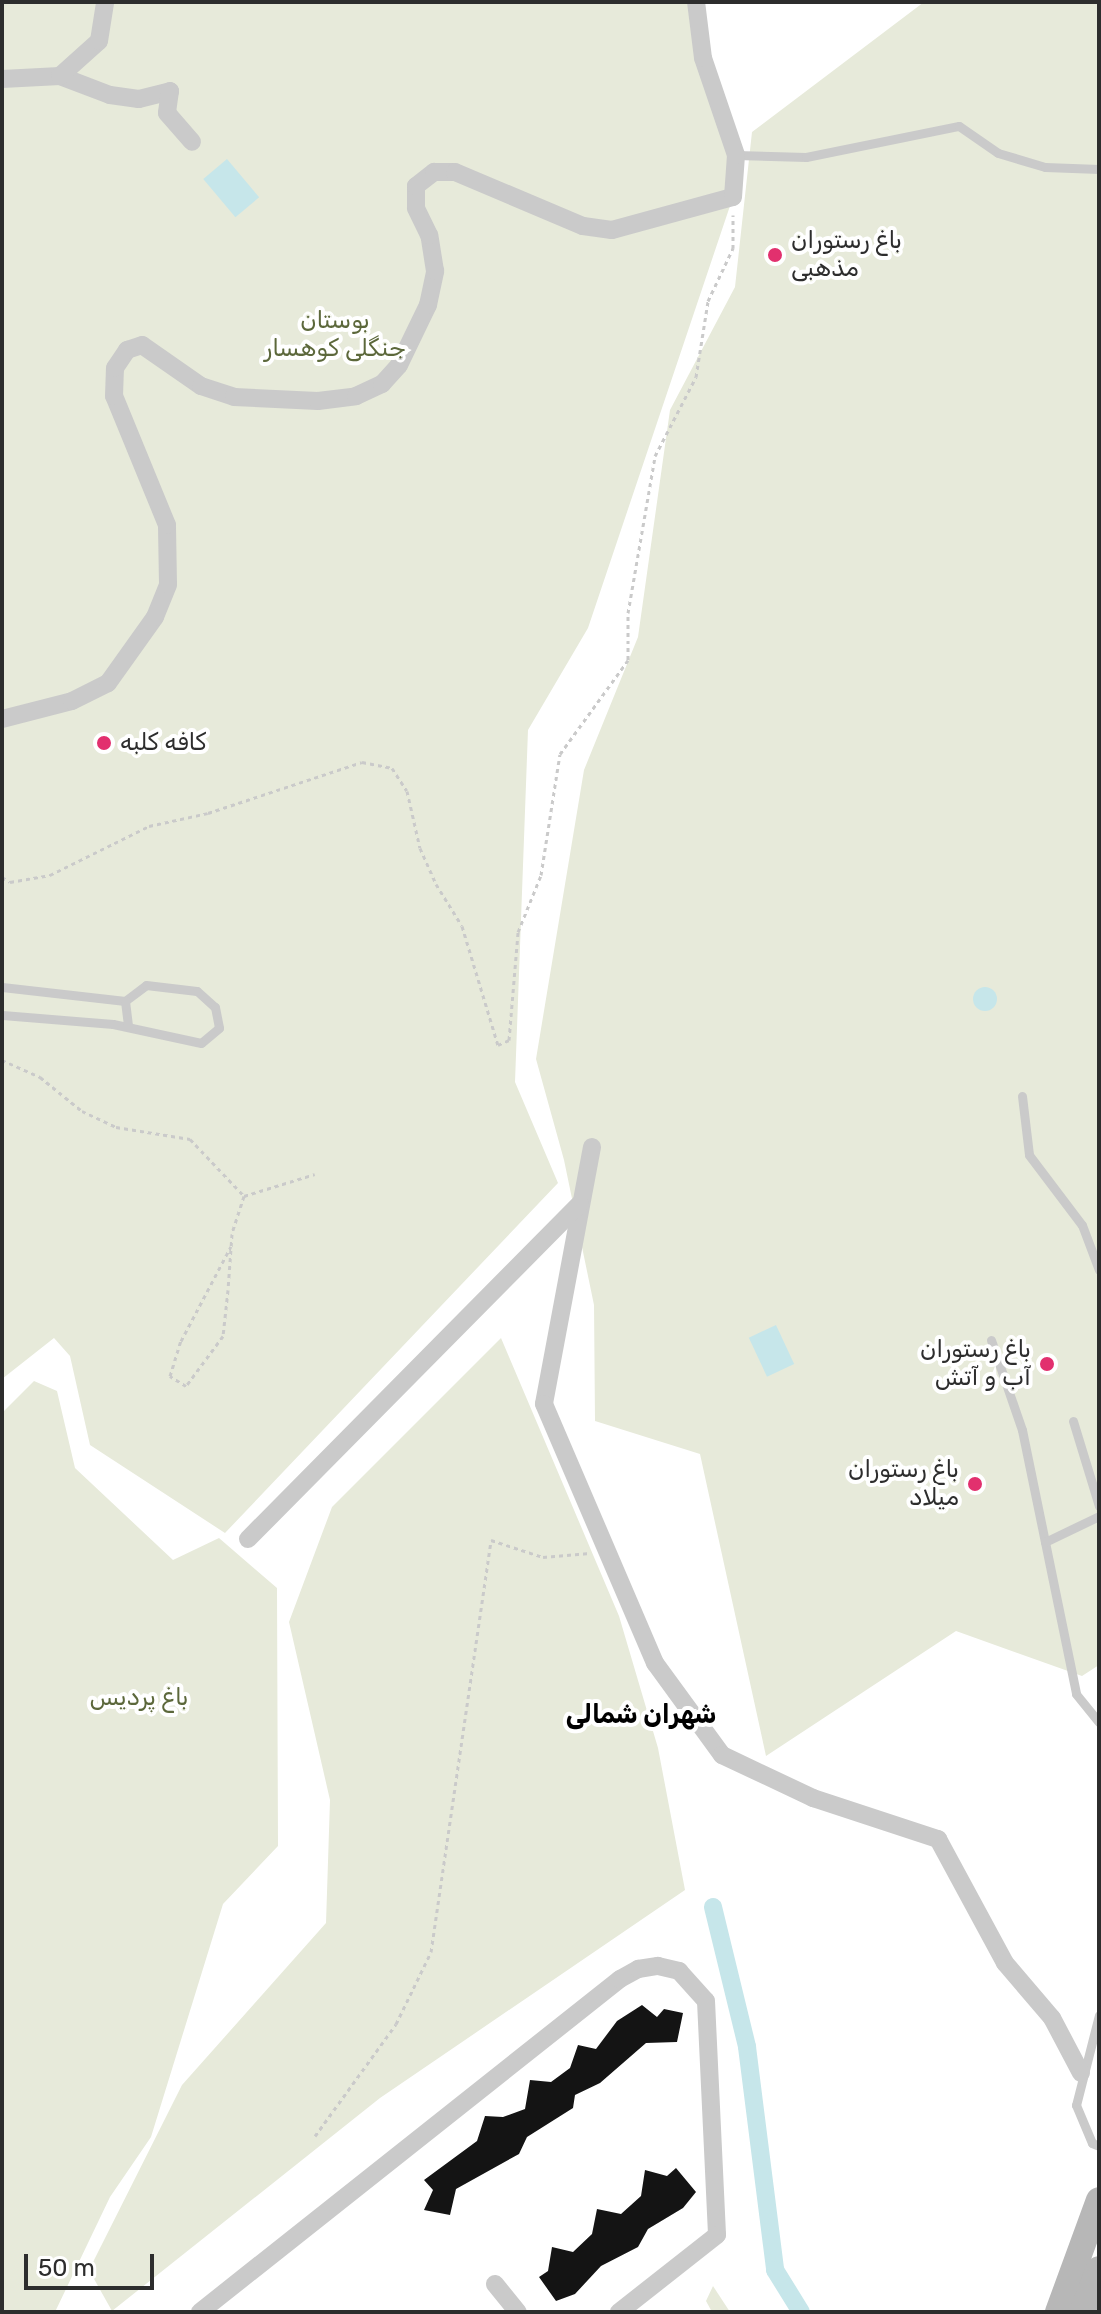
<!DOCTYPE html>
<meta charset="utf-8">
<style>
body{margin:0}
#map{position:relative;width:1101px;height:2314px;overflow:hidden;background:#fff;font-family:Rubik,Cairo,sans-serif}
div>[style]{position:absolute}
.green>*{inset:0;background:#e7eada}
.water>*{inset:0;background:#c6e6ea;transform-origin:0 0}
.round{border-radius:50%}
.canal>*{height:18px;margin:-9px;padding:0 9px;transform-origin:9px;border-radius:9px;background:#c6e6ea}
.building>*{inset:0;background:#141414}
.path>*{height:3px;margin-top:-1.5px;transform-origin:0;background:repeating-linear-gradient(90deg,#cacaca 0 4px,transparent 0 8px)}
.lane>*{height:9px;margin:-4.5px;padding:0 4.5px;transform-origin:4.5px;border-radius:4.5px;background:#cacaca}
.street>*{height:18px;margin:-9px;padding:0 9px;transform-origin:9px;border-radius:9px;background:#cacaca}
.secondary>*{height:26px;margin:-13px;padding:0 13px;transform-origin:13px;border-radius:13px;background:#b7b7b7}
.dots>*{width:22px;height:22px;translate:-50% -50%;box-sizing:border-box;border:4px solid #fff;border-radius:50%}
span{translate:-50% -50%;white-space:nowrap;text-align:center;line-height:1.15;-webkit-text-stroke:8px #fff;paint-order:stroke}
.poi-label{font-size:24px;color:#2d2d2d}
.left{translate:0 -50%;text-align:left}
.right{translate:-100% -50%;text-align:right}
.park-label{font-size:24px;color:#5c683b}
.neighbourhood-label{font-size:26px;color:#000;font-weight:700}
.frame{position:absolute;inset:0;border:4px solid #2d2d2d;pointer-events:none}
.scale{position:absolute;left:24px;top:2254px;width:130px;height:36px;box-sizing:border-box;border:4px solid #2d2d2d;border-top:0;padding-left:10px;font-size:24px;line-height:28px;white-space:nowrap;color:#2d2d2d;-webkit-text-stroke:6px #fff;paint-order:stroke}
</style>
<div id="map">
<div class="green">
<i style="clip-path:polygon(2px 2px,696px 2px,736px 155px,733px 197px,588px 628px,528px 730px,515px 1082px,558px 1183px,225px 1533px,90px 1445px,70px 1356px,54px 1338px,2px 1379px)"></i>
<i style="clip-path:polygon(924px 2px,1099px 2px,1099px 1665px,1082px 1676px,956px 1631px,766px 1756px,700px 1454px,595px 1421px,594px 1305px,564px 1160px,536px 1059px,584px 770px,638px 637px,670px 410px,735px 287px,752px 132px)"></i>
<i style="clip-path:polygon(501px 1338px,619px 1616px,658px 1748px,685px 1890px,380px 2098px,112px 2311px,89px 2270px,182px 2085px,326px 1923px,330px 1800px,289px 1622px,332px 1507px)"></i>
<i style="clip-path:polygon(34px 1381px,57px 1391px,75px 1468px,173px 1560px,219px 1538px,277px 1588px,278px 1846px,223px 1904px,151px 2137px,110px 2197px,55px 2312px,2px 2312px,2px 1413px)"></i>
<i style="clip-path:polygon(713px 2286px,730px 2312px,712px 2312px,706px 2301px)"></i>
</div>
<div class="water">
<i style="left:227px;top:159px;width:50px;height:31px;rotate:50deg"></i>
<i class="round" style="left:973px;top:987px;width:24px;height:24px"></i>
<i style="left:776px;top:1325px;width:43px;height:30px;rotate:65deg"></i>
</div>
<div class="canal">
<i style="left:713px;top:1907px;width:144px;rotate:76.3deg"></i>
<i style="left:747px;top:2047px;width:225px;rotate:82.8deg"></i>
<i style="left:775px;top:2270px;width:49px;rotate:58.2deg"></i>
</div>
<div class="building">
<i style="clip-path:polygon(642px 2005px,657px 2017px,664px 2009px,683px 2013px,677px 2042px,646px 2043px,600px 2083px,575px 2095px,573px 2108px,527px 2137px,519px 2154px,456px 2189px,450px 2215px,424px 2210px,433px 2190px,424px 2180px,477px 2141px,485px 2116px,503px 2117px,525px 2109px,530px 2080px,551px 2082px,570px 2068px,578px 2045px,596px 2049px,617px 2021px)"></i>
<i style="clip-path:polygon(676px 2168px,696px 2192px,683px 2208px,648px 2229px,638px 2247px,601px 2266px,575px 2294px,556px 2301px,539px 2277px,548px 2271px,552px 2247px,573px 2252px,592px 2234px,597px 2209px,621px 2214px,641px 2196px,645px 2170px,667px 2176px)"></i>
</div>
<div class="path">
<i style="left:2px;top:877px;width:9px;rotate:32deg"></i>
<i style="left:10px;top:882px;width:41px;rotate:-9.9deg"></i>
<i style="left:50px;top:875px;width:110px;rotate:-26.3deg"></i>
<i style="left:149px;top:826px;width:60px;rotate:-12.4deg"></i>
<i style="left:208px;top:813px;width:162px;rotate:-18.3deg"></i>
<i style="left:362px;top:762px;width:31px;rotate:11deg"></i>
<i style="left:392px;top:768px;width:27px;rotate:57deg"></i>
<i style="left:407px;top:791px;width:58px;rotate:77.2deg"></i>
<i style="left:420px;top:848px;width:39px;rotate:66deg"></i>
<i style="left:436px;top:884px;width:49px;rotate:58.2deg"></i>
<i style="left:462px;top:926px;width:124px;rotate:73.2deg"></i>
<i style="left:498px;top:1045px;width:12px;rotate:-24deg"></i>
<i style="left:509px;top:1040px;width:108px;rotate:-85.2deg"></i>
<i style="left:518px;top:932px;width:61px;rotate:-68deg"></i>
<i style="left:541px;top:875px;width:122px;rotate:-81.1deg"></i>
<i style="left:560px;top:754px;width:116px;rotate:-54.1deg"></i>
<i style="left:628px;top:660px;width:47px;rotate:-90deg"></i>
<i style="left:628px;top:613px;width:159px;rotate:-80.2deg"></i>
<i style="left:655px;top:456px;width:89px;rotate:-62.6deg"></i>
<i style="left:696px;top:377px;width:77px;rotate:-81deg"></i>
<i style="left:708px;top:301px;width:59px;rotate:-64.7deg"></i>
<i style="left:733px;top:248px;width:33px;rotate:-90deg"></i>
<i style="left:2px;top:1060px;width:42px;rotate:24.1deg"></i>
<i style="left:40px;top:1077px;width:54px;rotate:39deg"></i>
<i style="left:82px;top:1111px;width:38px;rotate:25deg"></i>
<i style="left:116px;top:1127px;width:75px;rotate:9.2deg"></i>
<i style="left:190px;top:1139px;width:79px;rotate:46.5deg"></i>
<i style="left:244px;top:1196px;width:40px;rotate:108deg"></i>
<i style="left:232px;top:1234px;width:56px;rotate:94.1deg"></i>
<i style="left:228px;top:1290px;width:46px;rotate:96.2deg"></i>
<i style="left:223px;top:1336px;width:62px;rotate:126.5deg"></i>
<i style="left:186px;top:1386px;width:19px;rotate:-148deg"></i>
<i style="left:170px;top:1376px;width:37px;rotate:-73deg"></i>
<i style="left:181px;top:1341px;width:107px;rotate:-62.2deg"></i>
<i style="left:244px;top:1196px;width:74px;rotate:-17.2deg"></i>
<i style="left:315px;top:2136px;width:138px;rotate:-54.1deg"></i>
<i style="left:396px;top:2024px;width:80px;rotate:-64.1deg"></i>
<i style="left:431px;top:1952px;width:416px;rotate:-81.7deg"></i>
<i style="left:491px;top:1540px;width:55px;rotate:18.1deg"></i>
<i style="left:543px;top:1557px;width:47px;rotate:-4.9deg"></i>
</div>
<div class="lane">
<i style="left:736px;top:155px;width:70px;rotate:1.6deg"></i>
<i style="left:806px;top:157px;width:156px;rotate:-11.5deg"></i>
<i style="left:959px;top:126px;width:47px;rotate:34.7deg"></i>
<i style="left:998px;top:153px;width:49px;rotate:16.6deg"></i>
<i style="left:1045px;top:167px;width:54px;rotate:2.1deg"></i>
<i style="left:2px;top:987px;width:124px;rotate:6.5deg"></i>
<i style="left:125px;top:1001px;width:26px;rotate:-37deg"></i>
<i style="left:146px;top:985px;width:51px;rotate:6.7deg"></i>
<i style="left:197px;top:991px;width:24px;rotate:42deg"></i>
<i style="left:215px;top:1007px;width:21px;rotate:79deg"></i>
<i style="left:219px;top:1028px;width:23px;rotate:140deg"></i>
<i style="left:201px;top:1043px;width:90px;rotate:-167.8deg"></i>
<i style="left:113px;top:1024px;width:111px;rotate:-175.4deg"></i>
<i style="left:125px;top:1001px;width:25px;rotate:83deg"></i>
<i style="left:1022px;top:1096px;width:59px;rotate:83.2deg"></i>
<i style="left:1029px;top:1155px;width:88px;rotate:52.9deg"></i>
<i style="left:1082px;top:1225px;width:48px;rotate:69.3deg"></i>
<i style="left:991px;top:1340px;width:95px;rotate:71deg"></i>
<i style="left:1022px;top:1430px;width:269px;rotate:78.4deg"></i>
<i style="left:1076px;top:1694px;width:36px;rotate:51deg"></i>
<i style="left:1073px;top:1421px;width:89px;rotate:73deg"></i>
<i style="left:1045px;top:1542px;width:60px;rotate:-25.7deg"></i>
<i style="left:1099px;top:2015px;width:93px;rotate:104.3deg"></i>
<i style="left:1076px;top:2105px;width:41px;rotate:67.2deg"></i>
<i style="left:1092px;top:2143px;width:8px;rotate:23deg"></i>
</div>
<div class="street">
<i style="left:60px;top:76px;width:53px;rotate:20.8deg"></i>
<i style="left:110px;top:95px;width:29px;rotate:8deg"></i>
<i style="left:139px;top:99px;width:32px;rotate:-14deg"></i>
<i style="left:170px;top:91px;width:22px;rotate:98deg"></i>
<i style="left:167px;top:113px;width:38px;rotate:49deg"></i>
<i style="left:2px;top:79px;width:58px;rotate:-3deg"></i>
<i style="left:60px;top:76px;width:52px;rotate:-41.9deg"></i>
<i style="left:99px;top:41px;width:39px;rotate:-81deg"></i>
<i style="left:2px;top:719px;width:72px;rotate:-14.4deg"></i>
<i style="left:72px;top:701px;width:40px;rotate:-26.6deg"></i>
<i style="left:108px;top:683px;width:81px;rotate:-54.5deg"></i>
<i style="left:155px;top:617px;width:35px;rotate:-68deg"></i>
<i style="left:168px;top:584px;width:59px;rotate:-91deg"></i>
<i style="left:167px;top:525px;width:139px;rotate:-112.3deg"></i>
<i style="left:114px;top:396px;width:28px;rotate:-88deg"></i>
<i style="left:115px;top:368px;width:22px;rotate:-56deg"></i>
<i style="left:127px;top:350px;width:16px;rotate:-18deg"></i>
<i style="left:142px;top:345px;width:72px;rotate:34.8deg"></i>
<i style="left:201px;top:386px;width:35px;rotate:18deg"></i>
<i style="left:234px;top:397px;width:84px;rotate:2.7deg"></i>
<i style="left:318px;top:401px;width:38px;rotate:-7deg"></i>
<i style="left:356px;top:396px;width:29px;rotate:-25deg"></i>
<i style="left:382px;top:384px;width:25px;rotate:-48deg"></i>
<i style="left:399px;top:365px;width:67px;rotate:-64.2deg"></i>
<i style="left:428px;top:305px;width:35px;rotate:-78deg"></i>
<i style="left:435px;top:271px;width:36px;rotate:-99deg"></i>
<i style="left:429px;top:235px;width:30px;rotate:-116deg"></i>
<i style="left:416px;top:208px;width:22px;rotate:-90deg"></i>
<i style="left:416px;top:186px;width:23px;rotate:-38deg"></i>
<i style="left:434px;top:172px;width:21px"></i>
<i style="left:455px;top:172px;width:139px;rotate:22.9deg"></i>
<i style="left:583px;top:226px;width:29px;rotate:8deg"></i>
<i style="left:612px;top:230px;width:125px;rotate:-15.3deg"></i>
<i style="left:733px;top:197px;width:42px;rotate:-85.9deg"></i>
<i style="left:736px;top:155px;width:102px;rotate:-108.8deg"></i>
<i style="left:703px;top:58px;width:56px;rotate:-97.1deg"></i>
<i style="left:592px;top:1147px;width:261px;rotate:100.6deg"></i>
<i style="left:544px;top:1404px;width:282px;rotate:66.8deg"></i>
<i style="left:655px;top:1663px;width:114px;rotate:53.9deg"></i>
<i style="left:722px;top:1755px;width:101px;rotate:25.3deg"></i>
<i style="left:813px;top:1798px;width:132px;rotate:18.2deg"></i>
<i style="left:938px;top:1839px;width:141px;rotate:61.6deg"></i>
<i style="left:1005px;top:1963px;width:72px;rotate:49.5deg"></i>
<i style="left:1052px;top:2018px;width:62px;rotate:62.2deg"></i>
<i style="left:248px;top:1539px;width:472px;rotate:-45.3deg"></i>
<i style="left:495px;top:2284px;width:36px;rotate:51deg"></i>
<i style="left:200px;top:2312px;width:536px;rotate:-38.41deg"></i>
<i style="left:620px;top:1979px;width:21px;rotate:-29deg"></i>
<i style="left:638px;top:1969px;width:20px;rotate:-9deg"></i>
<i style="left:658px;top:1966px;width:22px;rotate:13deg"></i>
<i style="left:679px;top:1971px;width:40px;rotate:48deg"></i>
<i style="left:706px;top:2001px;width:234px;rotate:87.3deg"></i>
<i style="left:717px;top:2235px;width:125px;rotate:141.8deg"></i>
</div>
<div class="secondary">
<i style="left:1058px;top:2312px;width:119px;rotate:-69.9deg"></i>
<i style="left:1082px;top:2312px;width:46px;rotate:-68.4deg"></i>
</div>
<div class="dots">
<i style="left:775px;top:255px;background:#e2306e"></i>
<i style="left:104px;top:743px;background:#e2306e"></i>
<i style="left:1047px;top:1364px;background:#e2306e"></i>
<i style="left:975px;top:1484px;background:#e2306e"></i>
</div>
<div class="poi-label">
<span class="left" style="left:791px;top:255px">باغ رستوران<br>مذهبی</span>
<span class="left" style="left:120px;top:743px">کافه کلبه</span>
<span class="right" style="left:1031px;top:1364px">باغ رستوران<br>آب و آتش</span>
<span class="right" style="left:959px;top:1484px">باغ رستوران<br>میلاد</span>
</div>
<div class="park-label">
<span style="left:335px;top:335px">بوستان<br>جنگلی کوهسار</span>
<span style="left:139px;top:1698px">باغ پردیس</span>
</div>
<div class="neighbourhood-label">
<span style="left:641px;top:1715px">شهران شمالی</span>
</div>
<div class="frame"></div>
<div class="scale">50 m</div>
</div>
